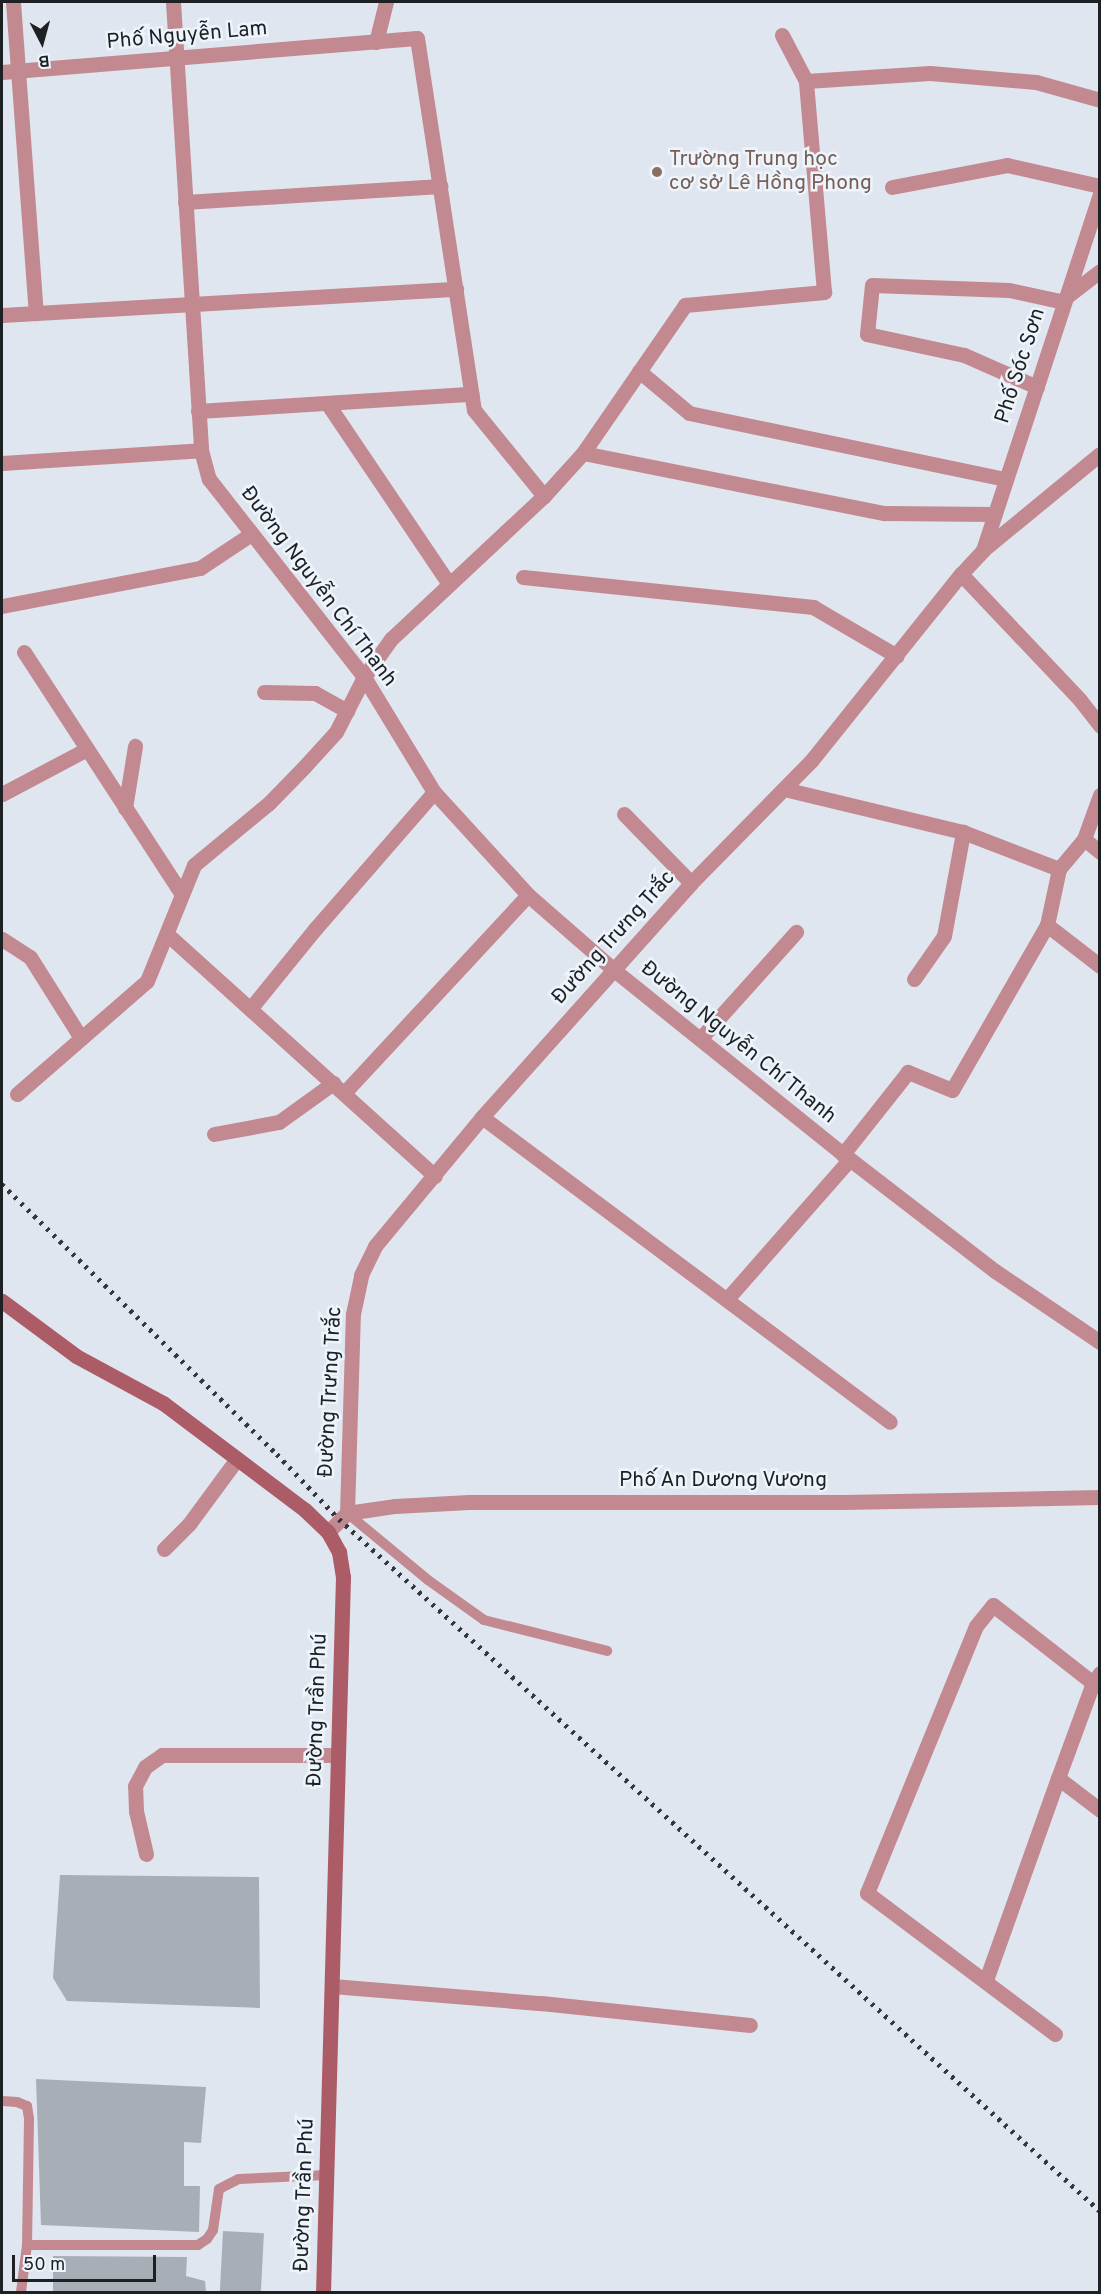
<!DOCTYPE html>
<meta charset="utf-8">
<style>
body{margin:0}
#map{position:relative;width:1101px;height:2294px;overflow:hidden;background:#e0e6ef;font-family:Overpass,sans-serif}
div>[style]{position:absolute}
.building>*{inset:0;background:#a8aeb6;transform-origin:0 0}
.service>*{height:10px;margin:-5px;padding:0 5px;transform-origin:5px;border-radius:5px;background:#c28a90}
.minor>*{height:15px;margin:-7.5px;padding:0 7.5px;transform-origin:7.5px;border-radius:7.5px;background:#c28a90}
.tertiary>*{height:15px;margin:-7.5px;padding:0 7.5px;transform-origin:7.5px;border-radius:7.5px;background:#c28a90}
.secondary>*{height:15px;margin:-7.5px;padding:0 7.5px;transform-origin:7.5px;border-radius:7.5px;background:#ac5c67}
.rail>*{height:4.5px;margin-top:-2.25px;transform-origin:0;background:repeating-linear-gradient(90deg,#34373b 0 3px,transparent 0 9px)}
.dots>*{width:16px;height:16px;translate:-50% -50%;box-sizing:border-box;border:3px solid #edf4fc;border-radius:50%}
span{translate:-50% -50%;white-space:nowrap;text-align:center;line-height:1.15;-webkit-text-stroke:5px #edf4fc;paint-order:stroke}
.street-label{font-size:21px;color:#1e2124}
.education-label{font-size:21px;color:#785e54}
.left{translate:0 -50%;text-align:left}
.frame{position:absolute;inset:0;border:3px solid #1e2124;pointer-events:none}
.north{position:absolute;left:12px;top:12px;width:60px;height:60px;-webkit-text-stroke:4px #edf4fc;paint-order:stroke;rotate:174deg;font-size:16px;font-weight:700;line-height:24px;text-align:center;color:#1e2124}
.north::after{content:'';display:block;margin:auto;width:21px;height:27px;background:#1e2124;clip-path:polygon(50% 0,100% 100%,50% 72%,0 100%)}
.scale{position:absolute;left:12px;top:2255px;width:144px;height:27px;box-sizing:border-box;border:3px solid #1e2124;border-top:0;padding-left:8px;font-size:18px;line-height:21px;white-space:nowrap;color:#1e2124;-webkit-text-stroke:4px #edf4fc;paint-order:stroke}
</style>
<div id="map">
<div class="building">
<i style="clip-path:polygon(60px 1875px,259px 1877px,260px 2008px,67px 2001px,53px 1978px)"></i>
<i style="clip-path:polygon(36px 2079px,206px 2087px,201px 2143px,184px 2142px,184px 2186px,200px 2186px,199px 2232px,41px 2225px)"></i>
<i style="left:223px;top:2231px;width:41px;height:61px;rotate:3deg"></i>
<i style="clip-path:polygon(53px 2256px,187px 2257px,186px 2276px,205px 2281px,206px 2292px,53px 2292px)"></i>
</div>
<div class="service">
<i style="left:347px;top:1513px;width:105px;rotate:39.6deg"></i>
<i style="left:428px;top:1580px;width:69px;rotate:35.5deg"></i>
<i style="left:484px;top:1620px;width:127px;rotate:14.1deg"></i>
<i style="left:2px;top:2101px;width:15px;rotate:4deg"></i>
<i style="left:17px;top:2102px;width:11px;rotate:22deg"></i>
<i style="left:27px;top:2106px;width:13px;rotate:81deg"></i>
<i style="left:29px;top:2119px;width:126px;rotate:90.9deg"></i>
<i style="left:27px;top:2245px;width:47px;rotate:97.3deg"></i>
<i style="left:27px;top:2245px;width:171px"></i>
<i style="left:198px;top:2245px;width:11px;rotate:-34deg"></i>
<i style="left:207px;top:2239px;width:11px;rotate:-56deg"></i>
<i style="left:213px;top:2230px;width:41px;rotate:-81.7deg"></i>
<i style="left:219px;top:2189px;width:22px;rotate:-27deg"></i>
<i style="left:239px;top:2179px;width:88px;rotate:-2.6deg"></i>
</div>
<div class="minor">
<i style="left:13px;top:2px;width:312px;rotate:85.8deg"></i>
<i style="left:173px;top:2px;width:449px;rotate:86.4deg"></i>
<i style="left:201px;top:450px;width:30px;rotate:75deg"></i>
<i style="left:209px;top:479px;width:251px;rotate:51.9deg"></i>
<i style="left:364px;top:677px;width:135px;rotate:58.7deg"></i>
<i style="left:434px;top:792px;width:139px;rotate:47.6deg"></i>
<i style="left:528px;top:895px;width:114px;rotate:41.1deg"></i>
<i style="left:614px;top:970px;width:294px;rotate:38.8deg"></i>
<i style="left:843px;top:1154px;width:192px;rotate:37.6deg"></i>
<i style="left:995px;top:1271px;width:127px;rotate:34.1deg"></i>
<i style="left:376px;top:42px;width:41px;rotate:-76deg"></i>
<i style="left:2px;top:72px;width:416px;rotate:-4.7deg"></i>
<i style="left:417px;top:38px;width:376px;rotate:81.3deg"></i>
<i style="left:474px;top:410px;width:111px;rotate:50.9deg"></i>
<i style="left:806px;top:81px;width:124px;rotate:-3.7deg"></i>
<i style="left:930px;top:73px;width:106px;rotate:4.9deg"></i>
<i style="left:1036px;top:82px;width:66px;rotate:15.7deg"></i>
<i style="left:892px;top:187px;width:117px;rotate:-10.8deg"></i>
<i style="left:1007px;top:165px;width:95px;rotate:12.7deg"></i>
<i style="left:185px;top:202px;width:256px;rotate:-3.6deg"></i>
<i style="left:1066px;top:297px;width:43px;rotate:-37.4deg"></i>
<i style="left:2px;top:315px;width:455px;rotate:-3.3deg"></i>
<i style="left:639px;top:371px;width:65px;rotate:40deg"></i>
<i style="left:689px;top:413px;width:324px;rotate:11.8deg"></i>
<i style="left:1037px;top:387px;width:80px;rotate:-156.3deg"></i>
<i style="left:964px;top:355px;width:99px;rotate:-167.8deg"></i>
<i style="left:867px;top:334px;width:49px;rotate:-84.2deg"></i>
<i style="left:872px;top:285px;width:137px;rotate:2.1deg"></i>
<i style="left:1009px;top:290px;width:56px;rotate:12.3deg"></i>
<i style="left:327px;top:403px;width:218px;rotate:56deg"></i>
<i style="left:198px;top:411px;width:274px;rotate:-3.6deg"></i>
<i style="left:583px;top:453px;width:307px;rotate:11.3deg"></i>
<i style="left:884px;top:513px;width:111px;rotate:0.5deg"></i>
<i style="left:2px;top:463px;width:199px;rotate:-3.7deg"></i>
<i style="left:983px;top:550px;width:374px;rotate:-71.8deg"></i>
<i style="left:961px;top:574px;width:173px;rotate:46.6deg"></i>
<i style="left:1080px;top:700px;width:33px;rotate:52deg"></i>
<i style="left:523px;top:577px;width:292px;rotate:5.9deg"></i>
<i style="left:813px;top:607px;width:97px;rotate:30.3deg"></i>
<i style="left:2px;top:606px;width:202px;rotate:-10.9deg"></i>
<i style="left:200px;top:568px;width:61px;rotate:-33.7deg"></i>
<i style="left:24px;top:652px;width:289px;rotate:56.9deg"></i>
<i style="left:264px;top:692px;width:51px;rotate:1.1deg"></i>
<i style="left:315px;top:693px;width:37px;rotate:29deg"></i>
<i style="left:784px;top:789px;width:184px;rotate:13.5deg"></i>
<i style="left:963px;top:832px;width:103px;rotate:21.1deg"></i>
<i style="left:1059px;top:869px;width:57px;rotate:102.1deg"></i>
<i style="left:1047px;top:925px;width:190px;rotate:119.9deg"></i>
<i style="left:952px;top:1090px;width:48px;rotate:-157.8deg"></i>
<i style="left:908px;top:1072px;width:105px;rotate:128.4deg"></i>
<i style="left:2px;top:794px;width:96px;rotate:-27.9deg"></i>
<i style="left:125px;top:808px;width:63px;rotate:-80.8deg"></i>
<i style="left:624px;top:814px;width:96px;rotate:45.8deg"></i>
<i style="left:1084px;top:839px;width:21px;rotate:39deg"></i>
<i style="left:1059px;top:869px;width:39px;rotate:-50deg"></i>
<i style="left:1084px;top:839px;width:47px;rotate:-70deg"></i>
<i style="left:1047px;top:925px;width:67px;rotate:37.7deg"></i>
<i style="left:167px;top:934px;width:361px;rotate:42.1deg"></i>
<i style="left:2px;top:939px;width:33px;rotate:33deg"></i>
<i style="left:30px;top:957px;width:96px;rotate:57.8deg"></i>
<i style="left:914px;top:979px;width:52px;rotate:-55.1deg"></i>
<i style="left:944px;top:936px;width:106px;rotate:-79.6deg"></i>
<i style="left:250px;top:1009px;width:103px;rotate:-50.9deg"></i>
<i style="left:315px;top:929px;width:181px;rotate:-49deg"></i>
<i style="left:700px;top:1039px;width:144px;rotate:-48.1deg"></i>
<i style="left:344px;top:1093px;width:270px;rotate:-47.1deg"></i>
<i style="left:17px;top:1094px;width:172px;rotate:-41deg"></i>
<i style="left:147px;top:981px;width:125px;rotate:-67.9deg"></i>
<i style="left:194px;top:865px;width:97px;rotate:-39.6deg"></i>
<i style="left:269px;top:803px;width:50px;rotate:-45.8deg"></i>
<i style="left:304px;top:767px;width:47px;rotate:-47.6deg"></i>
<i style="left:336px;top:732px;width:62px;rotate:-63deg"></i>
<i style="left:364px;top:677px;width:47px;rotate:-54.6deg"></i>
<i style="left:391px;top:639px;width:209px;rotate:-43.1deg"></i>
<i style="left:544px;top:496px;width:58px;rotate:-47.8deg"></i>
<i style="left:583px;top:453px;width:180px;rotate:-55.4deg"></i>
<i style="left:685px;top:305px;width:140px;rotate:-5.3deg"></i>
<i style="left:824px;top:292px;width:212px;rotate:-94.9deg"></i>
<i style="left:806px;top:81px;width:52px;rotate:-117.6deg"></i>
<i style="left:482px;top:1117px;width:509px;rotate:36.78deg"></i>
<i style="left:214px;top:1134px;width:66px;rotate:-10.5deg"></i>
<i style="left:279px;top:1122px;width:67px;rotate:-35.8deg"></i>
<i style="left:727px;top:1299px;width:186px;rotate:-48.7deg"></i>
<i style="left:164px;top:1549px;width:35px;rotate:-45deg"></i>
<i style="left:189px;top:1524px;width:81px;rotate:-53.6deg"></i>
<i style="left:1058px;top:1778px;width:53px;rotate:37.3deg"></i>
<i style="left:146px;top:1854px;width:44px;rotate:-103.1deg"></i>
<i style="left:136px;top:1811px;width:25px;rotate:-92deg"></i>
<i style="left:135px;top:1786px;width:21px;rotate:-62deg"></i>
<i style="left:145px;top:1767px;width:21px;rotate:-35deg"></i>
<i style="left:162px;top:1755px;width:176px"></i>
<i style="left:986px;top:1980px;width:214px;rotate:-70.4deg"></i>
<i style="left:1058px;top:1778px;width:101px;rotate:-69.8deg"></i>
<i style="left:1093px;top:1683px;width:12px;rotate:-55deg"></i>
<i style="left:332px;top:1986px;width:210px;rotate:4.7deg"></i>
<i style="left:541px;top:2003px;width:210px;rotate:6deg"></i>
<i style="left:1055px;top:2034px;width:235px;rotate:-143.1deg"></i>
<i style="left:867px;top:1893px;width:288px;rotate:-67.8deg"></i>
<i style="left:976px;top:1626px;width:27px;rotate:-51deg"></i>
<i style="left:993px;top:1605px;width:127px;rotate:38deg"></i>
</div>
<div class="tertiary">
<i style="left:347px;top:1513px;width:49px;rotate:-8.3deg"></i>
<i style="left:395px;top:1506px;width:74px;rotate:-3.1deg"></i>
<i style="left:469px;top:1502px;width:374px"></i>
<i style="left:843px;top:1502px;width:257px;rotate:-1.1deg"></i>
<i style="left:328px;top:1532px;width:27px;rotate:-45deg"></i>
<i style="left:347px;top:1513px;width:199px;rotate:-88.3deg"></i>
<i style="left:353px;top:1314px;width:40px;rotate:-78deg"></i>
<i style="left:361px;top:1275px;width:32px;rotate:-64deg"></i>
<i style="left:375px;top:1246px;width:168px;rotate:-50.3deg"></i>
<i style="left:482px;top:1117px;width:314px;rotate:-48.2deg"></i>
<i style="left:691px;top:883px;width:171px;rotate:-45.5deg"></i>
<i style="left:811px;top:761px;width:240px;rotate:-51.3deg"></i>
<i style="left:961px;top:574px;width:33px;rotate:-47deg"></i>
<i style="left:983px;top:550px;width:151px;rotate:-39.4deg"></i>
</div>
<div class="secondary">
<i style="left:2px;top:1301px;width:92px;rotate:36.6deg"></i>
<i style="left:76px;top:1356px;width:99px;rotate:28.4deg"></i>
<i style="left:163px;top:1403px;width:178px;rotate:37deg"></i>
<i style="left:305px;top:1510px;width:32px;rotate:44deg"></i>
<i style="left:328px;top:1532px;width:23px;rotate:61deg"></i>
<i style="left:339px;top:1552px;width:25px;rotate:81deg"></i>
<i style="left:343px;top:1577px;width:715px;rotate:91.6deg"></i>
</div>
<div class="rail">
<i style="left:2px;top:1184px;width:385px;rotate:44.5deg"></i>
<i style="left:277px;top:1454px;width:90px;rotate:46.4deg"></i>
<i style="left:339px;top:1519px;width:1029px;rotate:42.28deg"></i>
</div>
<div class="dots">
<i style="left:657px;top:172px;background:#8d6e63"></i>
</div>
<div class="street-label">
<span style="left:187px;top:36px;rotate:-5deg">Phố Nguyễn Lam</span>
<span style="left:1021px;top:366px;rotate:-72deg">Phố Sóc Sơn</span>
<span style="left:318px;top:587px;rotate:53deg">Đường Nguyễn Chí Thanh</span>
<span style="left:614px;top:938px;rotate:-48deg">Đường Trưng Trắc</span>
<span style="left:738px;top:1043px;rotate:39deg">Đường Nguyễn Chí Thanh</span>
<span style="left:331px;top:1392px;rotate:-87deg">Đường Trưng Trắc</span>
<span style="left:723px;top:1481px">Phố An Dương Vương</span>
<span style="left:318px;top:1710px;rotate:-88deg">Đường Trần Phú</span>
<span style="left:305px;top:2195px;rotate:-88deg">Đường Trần Phú</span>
</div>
<div class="education-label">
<span class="left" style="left:669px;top:172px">Trường Trung học<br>cơ sở Lê Hồng Phong</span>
</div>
<div class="frame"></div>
<div class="north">B</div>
<div class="scale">50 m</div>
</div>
